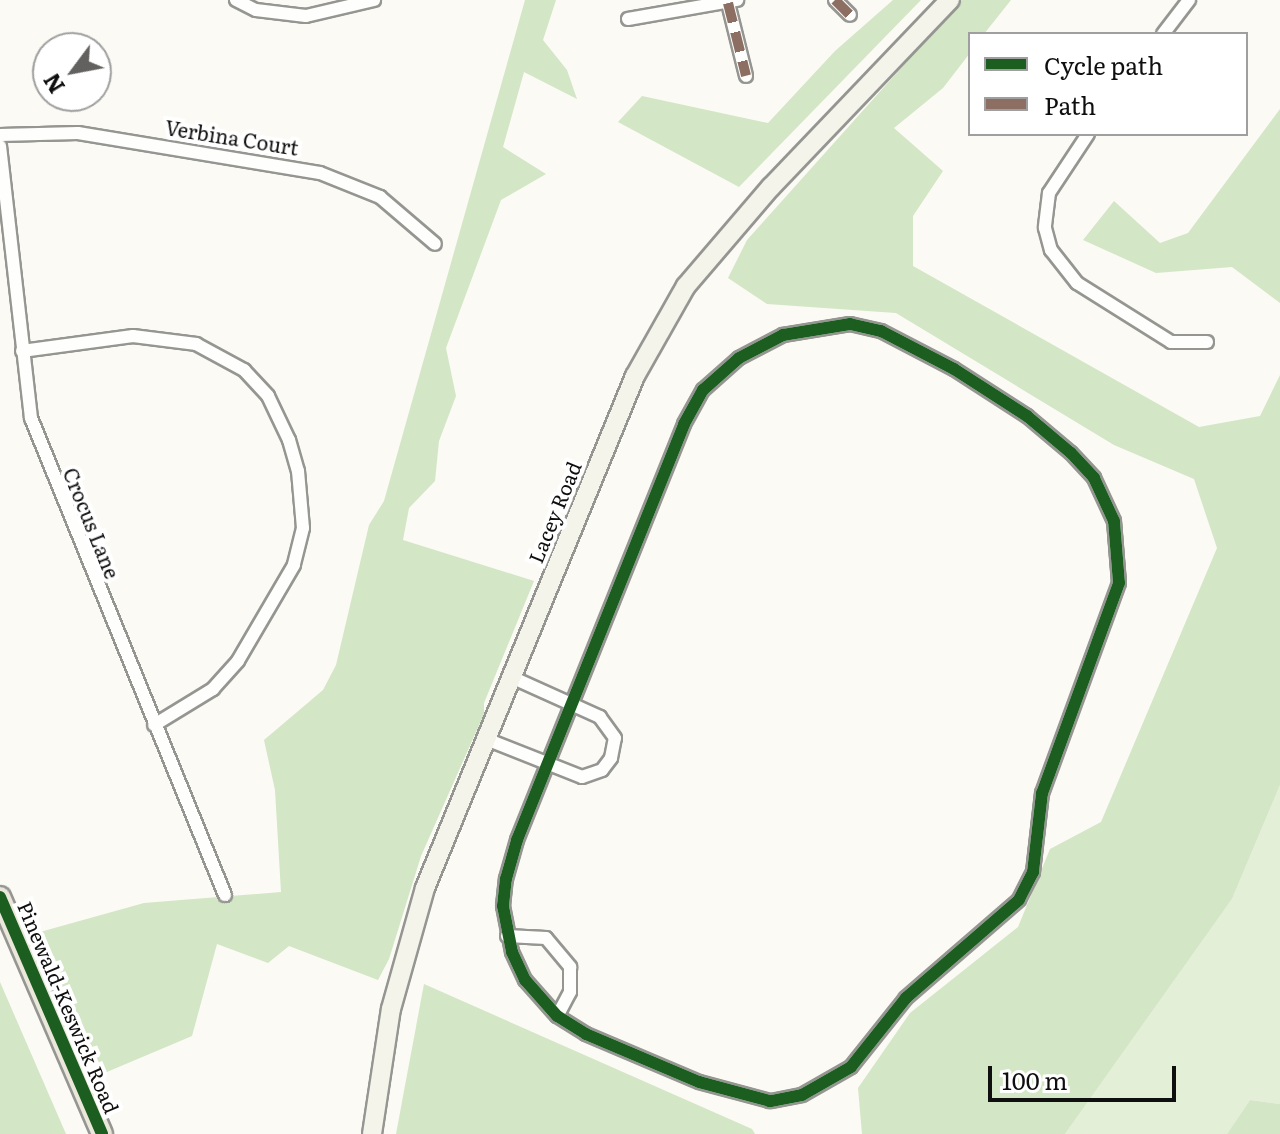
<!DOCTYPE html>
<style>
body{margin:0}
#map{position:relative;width:1280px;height:1134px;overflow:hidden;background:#fbfaf4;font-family:Literata,serif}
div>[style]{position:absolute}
.green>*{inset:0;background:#e3efd6}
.forest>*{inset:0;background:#d3e6c5}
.roads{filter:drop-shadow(2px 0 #959592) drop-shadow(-2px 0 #959592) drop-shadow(0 2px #959592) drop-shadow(0 -2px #959592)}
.street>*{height:12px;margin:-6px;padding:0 6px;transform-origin:6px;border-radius:6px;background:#fefefd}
.secondary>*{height:18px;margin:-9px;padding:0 9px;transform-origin:9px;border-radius:9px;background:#f4f4eb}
.primary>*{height:20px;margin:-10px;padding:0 10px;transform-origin:10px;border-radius:10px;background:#ebe8db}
.quiet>*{height:10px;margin-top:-5px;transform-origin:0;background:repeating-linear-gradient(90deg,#8d6e63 0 20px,transparent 0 30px)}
.cycleway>*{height:12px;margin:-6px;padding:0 6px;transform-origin:6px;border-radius:6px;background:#1b5e20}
span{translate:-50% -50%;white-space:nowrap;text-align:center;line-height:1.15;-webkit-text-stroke:8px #fff;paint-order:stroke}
.street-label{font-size:20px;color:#0f0f0f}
.legend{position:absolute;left:968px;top:32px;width:280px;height:104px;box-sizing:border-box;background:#fff;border:2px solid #9f9f9f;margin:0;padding:10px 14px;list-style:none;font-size:24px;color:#0f0f0f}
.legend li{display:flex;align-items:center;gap:16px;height:40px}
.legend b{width:40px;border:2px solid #9f9f9f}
.north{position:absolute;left:32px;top:32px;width:80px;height:80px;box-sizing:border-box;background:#fff;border:2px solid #9f9f9f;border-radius:50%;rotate:238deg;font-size:22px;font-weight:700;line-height:32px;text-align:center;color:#0f0f0f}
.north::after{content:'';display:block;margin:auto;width:28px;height:36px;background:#62615f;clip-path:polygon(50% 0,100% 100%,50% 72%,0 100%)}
.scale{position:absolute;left:988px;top:1066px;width:188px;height:36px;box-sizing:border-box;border:4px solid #0f0f0f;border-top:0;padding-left:10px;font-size:24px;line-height:28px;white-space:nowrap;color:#0f0f0f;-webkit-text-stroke:6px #fff;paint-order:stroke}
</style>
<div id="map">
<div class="green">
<i style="clip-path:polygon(1280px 785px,1280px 1104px,1250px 1100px,1227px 1134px,1065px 1134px,1232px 899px)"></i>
</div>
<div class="forest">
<i style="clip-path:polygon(525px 0,556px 0,543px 40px,567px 70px,577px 99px,524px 72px,503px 147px,546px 174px,501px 200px,446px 348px,456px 396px,439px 441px,435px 481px,409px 508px,403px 540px,534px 581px,484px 703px,484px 714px,421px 856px,389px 959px,378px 980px,289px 946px,268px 963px,217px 944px,192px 1036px,95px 1077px,40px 932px,144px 903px,281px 892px,275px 790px,264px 740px,323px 690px,336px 665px,369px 525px,384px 501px)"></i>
<i style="clip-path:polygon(893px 0,921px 0,739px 187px,618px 122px,642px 96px,768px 123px,835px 51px)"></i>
<i style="clip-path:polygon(962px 0,1011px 0,984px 34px,970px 34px,970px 53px,943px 88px,894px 128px,943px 171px,913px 216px,913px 266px,1199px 427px,1260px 416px,1280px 375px,1280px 785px,1232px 899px,1065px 1134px,862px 1134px,858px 1088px,910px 1013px,1018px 927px,1050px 849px,1101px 822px,1217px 548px,1194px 479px,1114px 445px,896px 313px,767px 304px,728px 278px,747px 240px)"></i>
<i style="clip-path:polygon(1280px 109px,1280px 303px,1232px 267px,1156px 273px,1083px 240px,1114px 201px,1160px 243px,1188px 233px)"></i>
<i style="clip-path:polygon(0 982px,66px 1134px,0 1134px)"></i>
<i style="clip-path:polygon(424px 984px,752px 1129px,755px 1134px,396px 1134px)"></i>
<i style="clip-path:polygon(1250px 1100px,1280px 1104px,1280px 1134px,1227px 1134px)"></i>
</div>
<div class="roads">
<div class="street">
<i style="left:236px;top:0;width:22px;rotate:27deg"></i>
<i style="left:256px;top:10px;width:50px;rotate:6.8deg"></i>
<i style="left:306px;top:16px;width:70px;rotate:-13.2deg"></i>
<i style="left:835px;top:0;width:21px;rotate:45deg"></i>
<i style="left:728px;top:3px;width:75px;rotate:76.1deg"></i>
<i style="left:628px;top:19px;width:111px;rotate:-9.9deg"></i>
<i style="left:1163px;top:34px;width:43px;rotate:-52.6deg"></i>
<i style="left:1088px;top:134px;width:71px;rotate:123.5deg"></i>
<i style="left:1049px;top:193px;width:35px;rotate:97deg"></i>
<i style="left:1045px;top:228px;width:23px;rotate:75deg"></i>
<i style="left:1051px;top:250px;width:42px;rotate:51.8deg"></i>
<i style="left:1077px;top:283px;width:111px;rotate:32.1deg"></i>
<i style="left:1171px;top:342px;width:36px"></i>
<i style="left:0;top:135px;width:78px;rotate:-1.5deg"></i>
<i style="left:78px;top:133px;width:245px;rotate:9.4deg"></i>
<i style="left:320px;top:173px;width:65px;rotate:21.8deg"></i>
<i style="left:380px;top:197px;width:72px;rotate:40.5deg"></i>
<i style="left:0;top:146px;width:274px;rotate:83.5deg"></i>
<i style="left:31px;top:418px;width:515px;rotate:67.87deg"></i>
<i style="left:850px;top:324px;width:32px;rotate:13deg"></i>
<i style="left:881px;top:331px;width:82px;rotate:27.5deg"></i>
<i style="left:954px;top:369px;width:87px;rotate:32.8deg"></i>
<i style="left:1027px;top:416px;width:57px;rotate:40.1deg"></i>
<i style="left:1071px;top:453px;width:34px;rotate:47deg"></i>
<i style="left:1094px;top:478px;width:47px;rotate:65.1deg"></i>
<i style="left:1114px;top:521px;width:62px;rotate:85.4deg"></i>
<i style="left:1119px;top:583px;width:224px;rotate:110.1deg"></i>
<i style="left:1042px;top:793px;width:80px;rotate:96.5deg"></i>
<i style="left:1033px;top:872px;width:31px;rotate:117deg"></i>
<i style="left:1019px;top:900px;width:150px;rotate:139.1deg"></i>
<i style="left:906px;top:998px;width:88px;rotate:128.6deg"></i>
<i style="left:851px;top:1067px;width:56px;rotate:150.3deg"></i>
<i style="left:802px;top:1095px;width:33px;rotate:169deg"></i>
<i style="left:770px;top:1101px;width:73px;rotate:-165deg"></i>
<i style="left:699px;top:1082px;width:123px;rotate:-157deg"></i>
<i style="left:586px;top:1034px;width:34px;rotate:-148deg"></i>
<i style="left:557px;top:1016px;width:48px;rotate:-131.6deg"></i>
<i style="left:525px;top:980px;width:31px;rotate:-115deg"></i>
<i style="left:512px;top:952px;width:47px;rotate:-101.1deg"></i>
<i style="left:503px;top:906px;width:27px;rotate:-84deg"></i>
<i style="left:506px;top:879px;width:41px;rotate:-74.2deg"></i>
<i style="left:517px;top:840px;width:448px;rotate:-68.1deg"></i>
<i style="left:684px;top:424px;width:39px;rotate:-61deg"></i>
<i style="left:703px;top:390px;width:48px;rotate:-41.6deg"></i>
<i style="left:739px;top:358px;width:50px;rotate:-27.6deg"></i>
<i style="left:783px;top:335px;width:68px;rotate:-9.3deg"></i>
<i style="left:22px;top:351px;width:112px;rotate:-7.7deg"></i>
<i style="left:133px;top:336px;width:64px;rotate:7.2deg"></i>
<i style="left:196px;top:344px;width:55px;rotate:28.4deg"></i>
<i style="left:244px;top:370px;width:35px;rotate:47deg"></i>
<i style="left:268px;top:396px;width:49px;rotate:64.5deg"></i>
<i style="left:289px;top:440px;width:32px;rotate:74deg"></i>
<i style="left:298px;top:471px;width:57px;rotate:85deg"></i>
<i style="left:303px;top:528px;width:38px;rotate:104deg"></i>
<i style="left:294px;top:565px;width:111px;rotate:120.3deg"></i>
<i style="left:238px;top:661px;width:38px;rotate:132deg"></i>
<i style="left:213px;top:689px;width:69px;rotate:148.6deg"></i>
<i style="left:486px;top:739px;width:103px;rotate:21.6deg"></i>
<i style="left:582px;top:777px;width:21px;rotate:-19deg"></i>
<i style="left:602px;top:770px;width:15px;rotate:-53deg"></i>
<i style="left:611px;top:758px;width:20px;rotate:-79deg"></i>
<i style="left:615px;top:738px;width:26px;rotate:-126deg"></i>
<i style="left:600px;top:717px;width:98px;rotate:-155.8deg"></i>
<i style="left:507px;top:936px;width:39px;rotate:3deg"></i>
<i style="left:546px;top:938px;width:38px;rotate:50deg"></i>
<i style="left:570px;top:967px;width:25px;rotate:90deg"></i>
<i style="left:570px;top:992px;width:27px;rotate:118deg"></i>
</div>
<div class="secondary">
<i style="left:372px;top:1134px;width:126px;rotate:-81.4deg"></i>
<i style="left:391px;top:1009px;width:126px;rotate:-74.3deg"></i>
<i style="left:425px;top:888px;width:553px;rotate:-67.7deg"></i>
<i style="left:635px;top:376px;width:103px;rotate:-60.5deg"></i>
<i style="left:686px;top:286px;width:130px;rotate:-49.4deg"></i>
<i style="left:771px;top:187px;width:259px;rotate:-46.3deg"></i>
</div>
<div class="primary">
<i style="left:0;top:897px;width:258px;rotate:66.7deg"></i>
</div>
</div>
<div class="quiet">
<i style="left:835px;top:0;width:21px;rotate:45deg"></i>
<i style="left:728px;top:3px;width:75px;rotate:76.1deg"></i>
</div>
<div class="cycleway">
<i style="left:850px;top:324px;width:32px;rotate:13deg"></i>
<i style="left:881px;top:331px;width:82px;rotate:27.5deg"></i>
<i style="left:954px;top:369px;width:87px;rotate:32.8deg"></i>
<i style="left:1027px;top:416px;width:57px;rotate:40.1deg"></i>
<i style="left:1071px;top:453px;width:34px;rotate:47deg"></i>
<i style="left:1094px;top:478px;width:47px;rotate:65.1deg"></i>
<i style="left:1114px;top:521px;width:62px;rotate:85.4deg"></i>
<i style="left:1119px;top:583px;width:224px;rotate:110.1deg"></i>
<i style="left:1042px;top:793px;width:80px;rotate:96.5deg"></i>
<i style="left:1033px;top:872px;width:31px;rotate:117deg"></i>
<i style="left:1019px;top:900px;width:150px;rotate:139.1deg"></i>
<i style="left:906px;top:998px;width:88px;rotate:128.6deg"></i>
<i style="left:851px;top:1067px;width:56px;rotate:150.3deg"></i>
<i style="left:802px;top:1095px;width:33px;rotate:169deg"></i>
<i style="left:770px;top:1101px;width:73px;rotate:-165deg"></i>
<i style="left:699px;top:1082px;width:123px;rotate:-157deg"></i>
<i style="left:586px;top:1034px;width:34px;rotate:-148deg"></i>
<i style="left:557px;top:1016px;width:48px;rotate:-131.6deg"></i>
<i style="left:525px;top:980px;width:31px;rotate:-115deg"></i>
<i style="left:512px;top:952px;width:47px;rotate:-101.1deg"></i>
<i style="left:503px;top:906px;width:27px;rotate:-84deg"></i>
<i style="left:506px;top:879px;width:41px;rotate:-74.2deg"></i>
<i style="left:517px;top:840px;width:448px;rotate:-68.1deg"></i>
<i style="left:684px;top:424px;width:39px;rotate:-61deg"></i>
<i style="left:703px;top:390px;width:48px;rotate:-41.6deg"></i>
<i style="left:739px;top:358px;width:50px;rotate:-27.6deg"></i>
<i style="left:783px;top:335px;width:68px;rotate:-9.3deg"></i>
<i style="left:0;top:897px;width:258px;rotate:66.7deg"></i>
</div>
<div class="street-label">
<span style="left:232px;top:137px;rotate:9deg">Verbina Court</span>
<span style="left:554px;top:512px;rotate:-68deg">Lacey Road</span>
<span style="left:92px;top:523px;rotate:68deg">Crocus Lane</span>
<span style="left:69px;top:1007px;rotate:67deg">Pinewald-Keswick Road</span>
</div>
<ul class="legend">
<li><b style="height:10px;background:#1b5e20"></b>Cycle path</li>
<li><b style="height:10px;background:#8d6e63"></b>Path</li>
</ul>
<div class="north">N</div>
<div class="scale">100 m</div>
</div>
